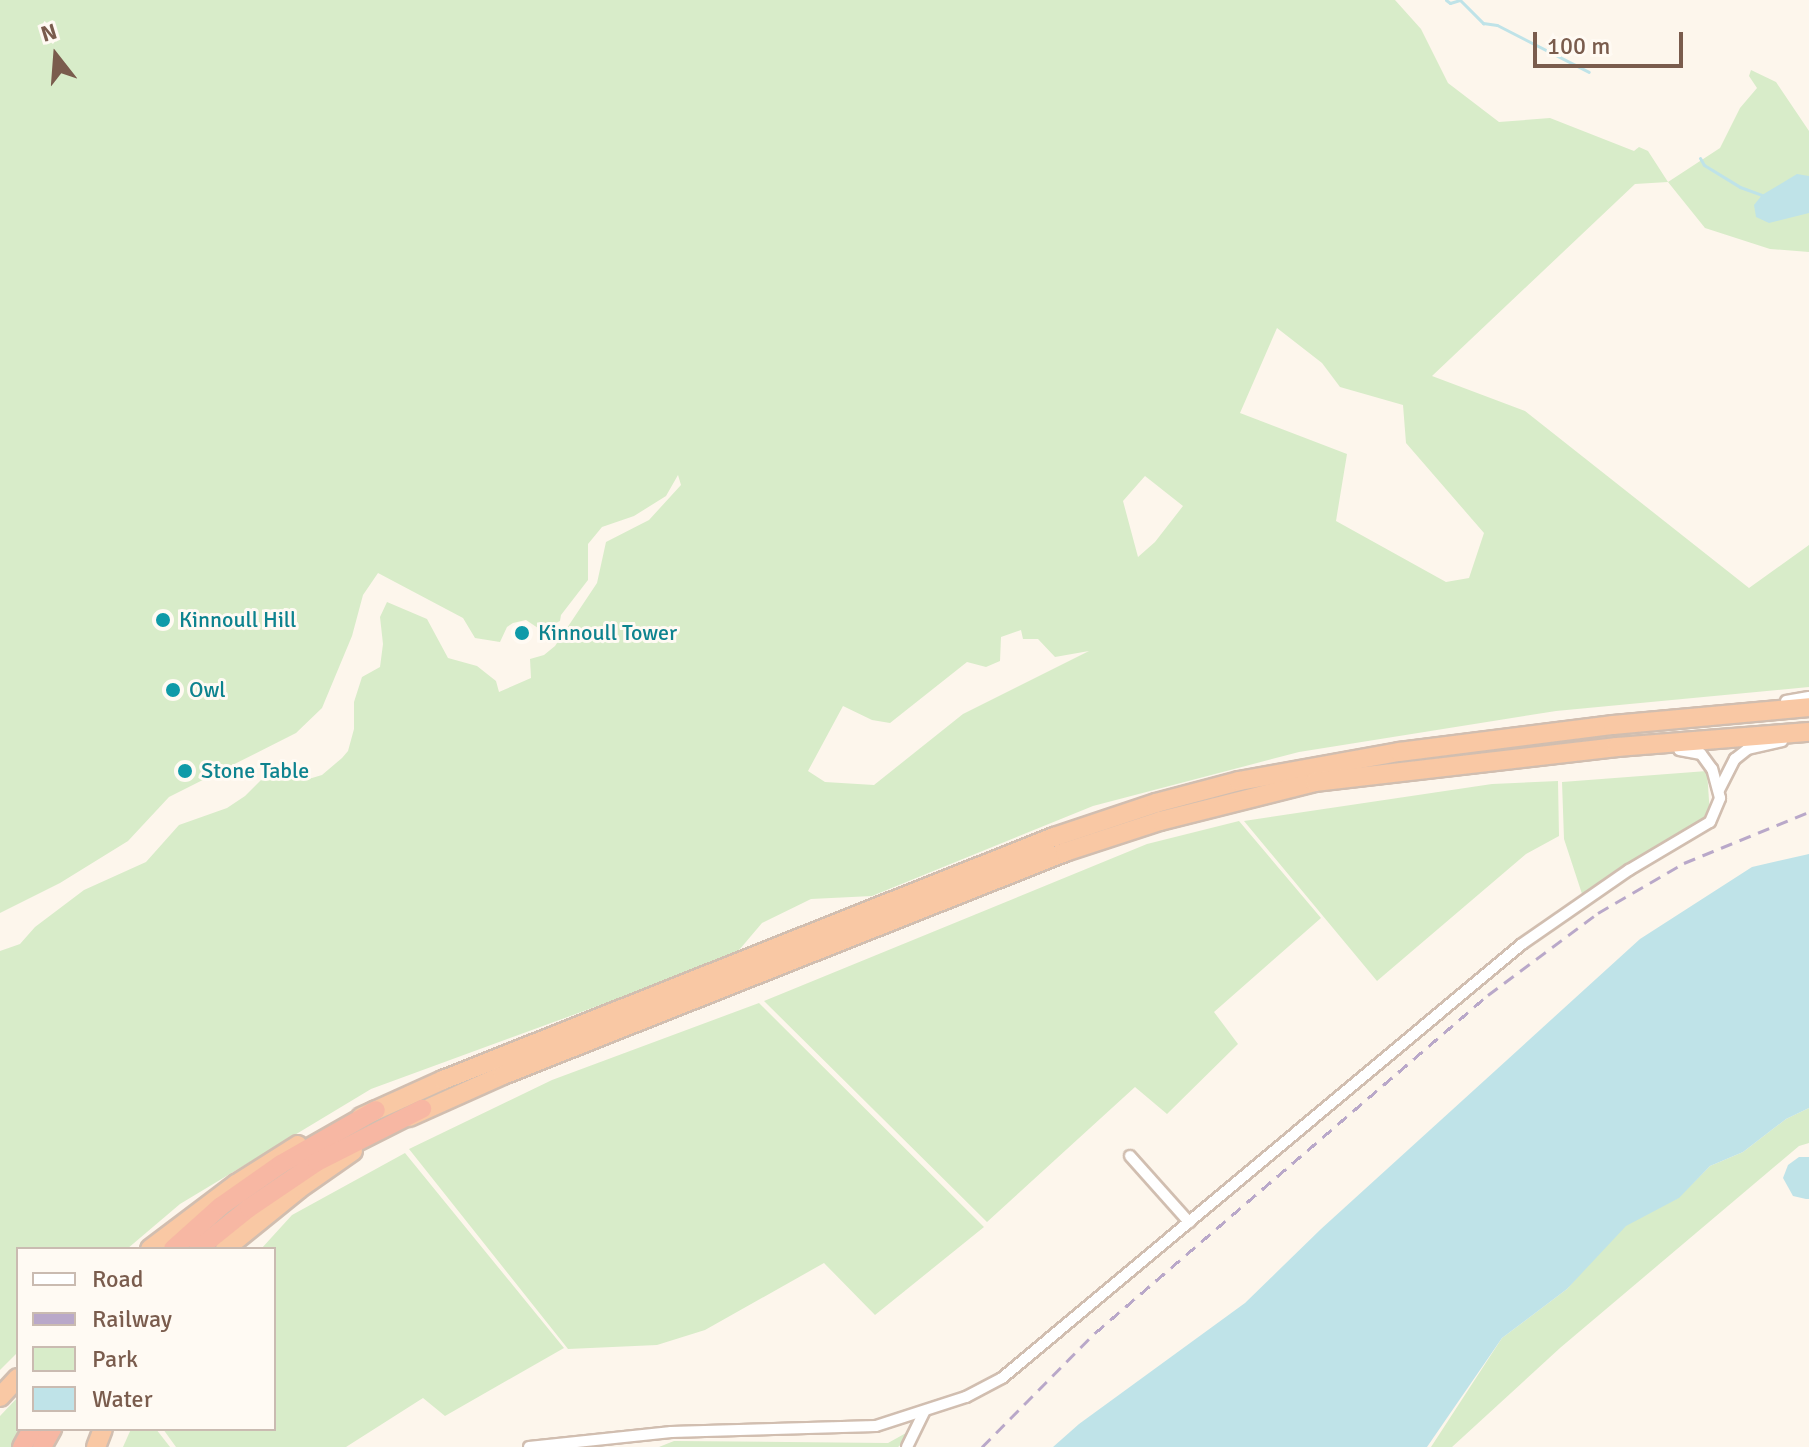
<!DOCTYPE html>
<style>
body{margin:0}
#map{position:relative;width:1809px;height:1447px;overflow:hidden;background:#fdf6ec;font-family:Signika,sans-serif}
div>[style]{position:absolute}
.green>*{inset:0;background:#d8ecc9}
.water>*{inset:0;background:#bfe3e8}
.stream>*{height:3px;margin:-1.5px;padding:0 1.5px;transform-origin:1.5px;border-radius:1.5px;background:#bfe3e8}
.roads{filter:drop-shadow(2px 0 #d1beb0) drop-shadow(-2px 0 #d1beb0) drop-shadow(0 2px #d1beb0) drop-shadow(0 -2px #d1beb0)}
.minor>*{height:10px;margin:-5px;padding:0 5px;transform-origin:5px;border-radius:5px;background:#fff}
.trunk>*{height:18px;margin:-9px;padding:0 9px;transform-origin:9px;border-radius:9px;background:#f9c8a4}
.motorway>*{height:18px;margin:-9px;padding:0 9px;transform-origin:9px;border-radius:9px;background:#f7b7a3}
.rail>*{height:3px;margin-top:-1.5px;transform-origin:0;background:repeating-linear-gradient(90deg,#b9a8c9 0 12px,transparent 0 20px)}
.dots>*{width:22px;height:22px;translate:-50% -50%;box-sizing:border-box;border:4px solid #fffaf3;border-radius:50%}
span{translate:-50% -50%;white-space:nowrap;text-align:center;line-height:1.15;-webkit-text-stroke:6px #fffaf3;paint-order:stroke}
.culture-label{font-size:22px;color:#0d838f}
.left{translate:0 -50%;text-align:left}
.legend{position:absolute;left:16px;top:1247px;width:260px;height:184px;box-sizing:border-box;background:#fffaf3;border:2px solid #cabbb1;margin:0;padding:10px 14px;list-style:none;font-size:24px;color:#7a5c4d}
.legend li{display:flex;align-items:center;gap:16px;height:40px}
.legend b{width:40px;border:2px solid #cabbb1}
.north{position:absolute;left:16px;top:16px;width:80px;height:80px;-webkit-text-stroke:6px #fffaf3;paint-order:stroke;rotate:343deg;font-size:22px;font-weight:700;line-height:32px;text-align:center;color:#7a5c4d}
.north::after{content:'';display:block;margin:auto;width:28px;height:36px;background:#7a5c4d;clip-path:polygon(50% 0,100% 100%,50% 72%,0 100%)}
.scale{position:absolute;left:1533px;top:32px;width:150px;height:36px;box-sizing:border-box;border:4px solid #7a5c4d;border-top:0;padding-left:10px;font-size:24px;line-height:28px;white-space:nowrap;color:#7a5c4d;-webkit-text-stroke:6px #fffaf3;paint-order:stroke}
</style>
<div id="map">
<div class="green">
<i style="clip-path:polygon(evenodd,0 0,1395px 0,1421px 29px,1448px 83px,1499px 122px,1550px 118px,1634px 151px,1639px 147px,1648px 151px,1668px 182px,1720px 148px,1740px 108px,1757px 88px,1749px 76px,1751px 70px,1776px 82px,1809px 131px,1809px 252px,1770px 249px,1705px 228px,1668px 182px,1635px 184px,1432px 376px,1525px 411px,1749px 588px,1809px 545px,1809px 687px,1556px 711px,1299px 752px,1093px 806px,872px 896px,811px 899px,762px 923px,734px 956px,371px 1089px,180px 1204px,127px 1249px,18px 1249px,18px 1352px,0 1370px,0 951px,20px 944px,35px 927px,84px 890px,146px 862px,179px 825px,227px 808px,245px 796px,269px 772px,276px 768px,301px 779px,312px 778px,322px 775px,342px 758px,348px 751px,354px 729px,354px 702px,362px 677px,380px 667px,383px 644px,380px 617px,387px 602px,427px 619px,448px 658px,477px 666px,496px 681px,499px 692px,531px 678px,530px 659px,544px 655px,555px 646px,597px 583px,606px 542px,649px 520px,681px 485px,678px 475px,666px 496px,634px 516px,602px 527px,588px 544px,588px 580px,561px 615px,560px 621px,541px 630px,526px 620px,513px 623px,507px 627px,500px 642px,475px 638px,463px 618px,378px 573px,363px 595px,352px 636px,322px 708px,296px 733px,169px 797px,128px 841px,60px 883px,0 913px,0 0,1277px 328px,1322px 363px,1340px 387px,1403px 405px,1406px 443px,1484px 533px,1469px 578px,1446px 582px,1336px 521px,1347px 454px,1240px 413px,1277px 328px,0 0,1145px 476px,1183px 506px,1155px 542px,1138px 557px,1123px 501px,1145px 476px,0 0,1021px 630px,1023px 639px,1038px 639px,1055px 657px,1089px 651px,963px 714px,874px 785px,825px 782px,808px 771px,843px 706px,872px 720px,890px 723px,967px 662px,986px 667px,1000px 661px,1001px 637px,1021px 630px)"></i>
<i style="clip-path:polygon(1707px 771px,1710px 815px,1609px 875px,1583px 897px,1564px 839px,1562px 782px)"></i>
<i style="clip-path:polygon(1558px 781px,1559px 836px,1526px 854px,1377px 981px,1244px 821px,1492px 784px)"></i>
<i style="clip-path:polygon(1239px 821px,1321px 918px,1214px 1012px,1238px 1044px,1167px 1114px,1135px 1087px,987px 1222px,764px 1001px,1147px 844px)"></i>
<i style="clip-path:polygon(759px 1003px,984px 1227px,875px 1315px,824px 1263px,705px 1330px,657px 1345px,568px 1349px,409px 1149px,552px 1080px)"></i>
<i style="clip-path:polygon(1809px 1108px,1809px 1143px,1799px 1146px,1560px 1348px,1452px 1447px,1431px 1447px,1502px 1338px,1567px 1289px,1620px 1227px,1678px 1198px,1710px 1166px,1743px 1152px,1786px 1119px)"></i>
<i style="clip-path:polygon(405px 1153px,564px 1348px,445px 1416px,423px 1398px,346px 1447px,176px 1447px,163px 1429px,274px 1429px,274px 1249px,261px 1249px,292px 1215px)"></i>
<i style="clip-path:polygon(18px 1397px,18px 1429px,23px 1429px,12px 1447px,0 1447px,0 1416px)"></i>
<i style="clip-path:polygon(131px 1429px,156px 1429px,170px 1447px,123px 1447px)"></i>
<i style="clip-path:polygon(906px 1433px,909px 1438px,898px 1447px,659px 1447px,674px 1441px,888px 1443px)"></i>
</div>
<div class="water">
<i style="clip-path:polygon(1797px 174px,1809px 176px,1809px 213px,1769px 223px,1756px 217px,1754px 205px,1762px 195px)"></i>
<i style="clip-path:polygon(1809px 854px,1809px 1108px,1786px 1119px,1743px 1152px,1710px 1166px,1679px 1198px,1626px 1226px,1567px 1289px,1502px 1338px,1427px 1447px,1053px 1447px,1079px 1424px,1245px 1303px,1321px 1229px,1640px 939px,1752px 867px)"></i>
<i style="clip-path:polygon(1799px 1157px,1809px 1157px,1809px 1199px,1806px 1199px,1793px 1196px,1783px 1178px,1788px 1165px)"></i>
</div>
<div class="stream">
<i style="left:1446px;top:0;width:5px;rotate:37deg"></i>
<i style="left:1450px;top:3px;width:10px;rotate:-17deg"></i>
<i style="left:1460px;top:0;width:33px;rotate:45deg"></i>
<i style="left:1483px;top:23px;width:14px;rotate:8deg"></i>
<i style="left:1497px;top:25px;width:103px;rotate:27.1deg"></i>
<i style="left:1700px;top:158px;width:8px;rotate:60deg"></i>
<i style="left:1704px;top:165px;width:42px;rotate:31.4deg"></i>
<i style="left:1740px;top:187px;width:23px;rotate:20deg"></i>
</div>
<div class="roads">
<div class="minor">
<i style="left:1786px;top:701px;width:23px;rotate:-10deg"></i>
<i style="left:1719px;top:790px;width:35px;rotate:-63deg"></i>
<i style="left:1735px;top:759px;width:16px;rotate:-38deg"></i>
<i style="left:1748px;top:749px;width:35px;rotate:-13deg"></i>
<i style="left:1130px;top:1156px;width:89px;rotate:48.2deg"></i>
<i style="left:529px;top:1447px;width:143px;rotate:-6deg"></i>
<i style="left:671px;top:1432px;width:205px;rotate:-1.7deg"></i>
<i style="left:876px;top:1426px;width:95px;rotate:-17.9deg"></i>
<i style="left:966px;top:1397px;width:41px;rotate:-27.8deg"></i>
<i style="left:1002px;top:1378px;width:677px;rotate:-39.85deg"></i>
<i style="left:1522px;top:944px;width:130px;rotate:-34.7deg"></i>
<i style="left:1629px;top:870px;width:94px;rotate:-30.7deg"></i>
<i style="left:1710px;top:822px;width:26px;rotate:-67deg"></i>
<i style="left:1720px;top:798px;width:30px;rotate:-105deg"></i>
<i style="left:1712px;top:769px;width:19px;rotate:-126deg"></i>
<i style="left:1701px;top:754px;width:22px;rotate:-170deg"></i>
<i style="left:907px;top:1447px;width:39px;rotate:-64deg"></i>
</div>
<div class="trunk">
<i style="left:361px;top:1117px;width:90px;rotate:-24.3deg"></i>
<i style="left:443px;top:1080px;width:658px;rotate:-21.69deg"></i>
<i style="left:1054px;top:837px;width:108px;rotate:-18.4deg"></i>
<i style="left:1156px;top:803px;width:86px;rotate:-14.8deg"></i>
<i style="left:1239px;top:781px;width:163px;rotate:-10.3deg"></i>
<i style="left:1399px;top:752px;width:216px;rotate:-7.2deg"></i>
<i style="left:1613px;top:725px;width:197px;rotate:-5.2deg"></i>
<i style="left:409px;top:1117px;width:103px;rotate:-24.1deg"></i>
<i style="left:503px;top:1075px;width:605px;rotate:-21.64deg"></i>
<i style="left:1065px;top:852px;width:100px;rotate:-18.1deg"></i>
<i style="left:1160px;top:821px;width:160px;rotate:-14.1deg"></i>
<i style="left:1315px;top:782px;width:304px;rotate:-6.6deg"></i>
<i style="left:1617px;top:747px;width:193px;rotate:-4.5deg"></i>
<i style="left:150px;top:1249px;width:108px;rotate:-37.1deg"></i>
<i style="left:236px;top:1184px;width:73px;rotate:-32.2deg"></i>
<i style="left:225px;top:1249px;width:95px;rotate:-39deg"></i>
<i style="left:299px;top:1189px;width:66px;rotate:-35.1deg"></i>
<i style="left:0;top:1397px;width:26px;rotate:-47deg"></i>
<i style="left:96px;top:1447px;width:19px;rotate:-69deg"></i>
</div>
<div class="motorway">
<i style="left:173px;top:1249px;width:64px;rotate:-41.9deg"></i>
<i style="left:221px;top:1206px;width:73px;rotate:-35deg"></i>
<i style="left:281px;top:1164px;width:109px;rotate:-29.6deg"></i>
<i style="left:198px;top:1249px;width:65px;rotate:-38.8deg"></i>
<i style="left:249px;top:1208px;width:82px;rotate:-34.1deg"></i>
<i style="left:317px;top:1162px;width:118px;rotate:-26.8deg"></i>
<i style="left:22px;top:1447px;width:21px;rotate:-61deg"></i>
<i style="left:42px;top:1447px;width:21px;rotate:-61deg"></i>
</div>
</div>
<div class="rail">
<i style="left:982px;top:1447px;width:161px;rotate:-45.3deg"></i>
<i style="left:1095px;top:1333px;width:518px;rotate:-40.7deg"></i>
<i style="left:1488px;top:995px;width:137px;rotate:-36.7deg"></i>
<i style="left:1598px;top:913px;width:99px;rotate:-30.2deg"></i>
<i style="left:1684px;top:863px;width:135px;rotate:-22.2deg"></i>
</div>
<div class="dots">
<i style="left:163px;top:620px;background:#0f9aa8"></i>
<i style="left:522px;top:633px;background:#0f9aa8"></i>
<i style="left:173px;top:690px;background:#0f9aa8"></i>
<i style="left:185px;top:771px;background:#0f9aa8"></i>
</div>
<div class="culture-label">
<span class="left" style="left:179px;top:620px">Kinnoull Hill</span>
<span class="left" style="left:538px;top:633px">Kinnoull Tower</span>
<span class="left" style="left:189px;top:690px">Owl</span>
<span class="left" style="left:201px;top:771px">Stone Table</span>
</div>
<ul class="legend">
<li><b style="height:10px;background:#fff"></b>Road</li>
<li><b style="height:10px;background:#b9a8c9"></b>Railway</li>
<li><b style="height:22px;background:#d8ecc9"></b>Park</li>
<li><b style="height:22px;background:#bfe3e8"></b>Water</li>
</ul>
<div class="north">N</div>
<div class="scale">100 m</div>
</div>
